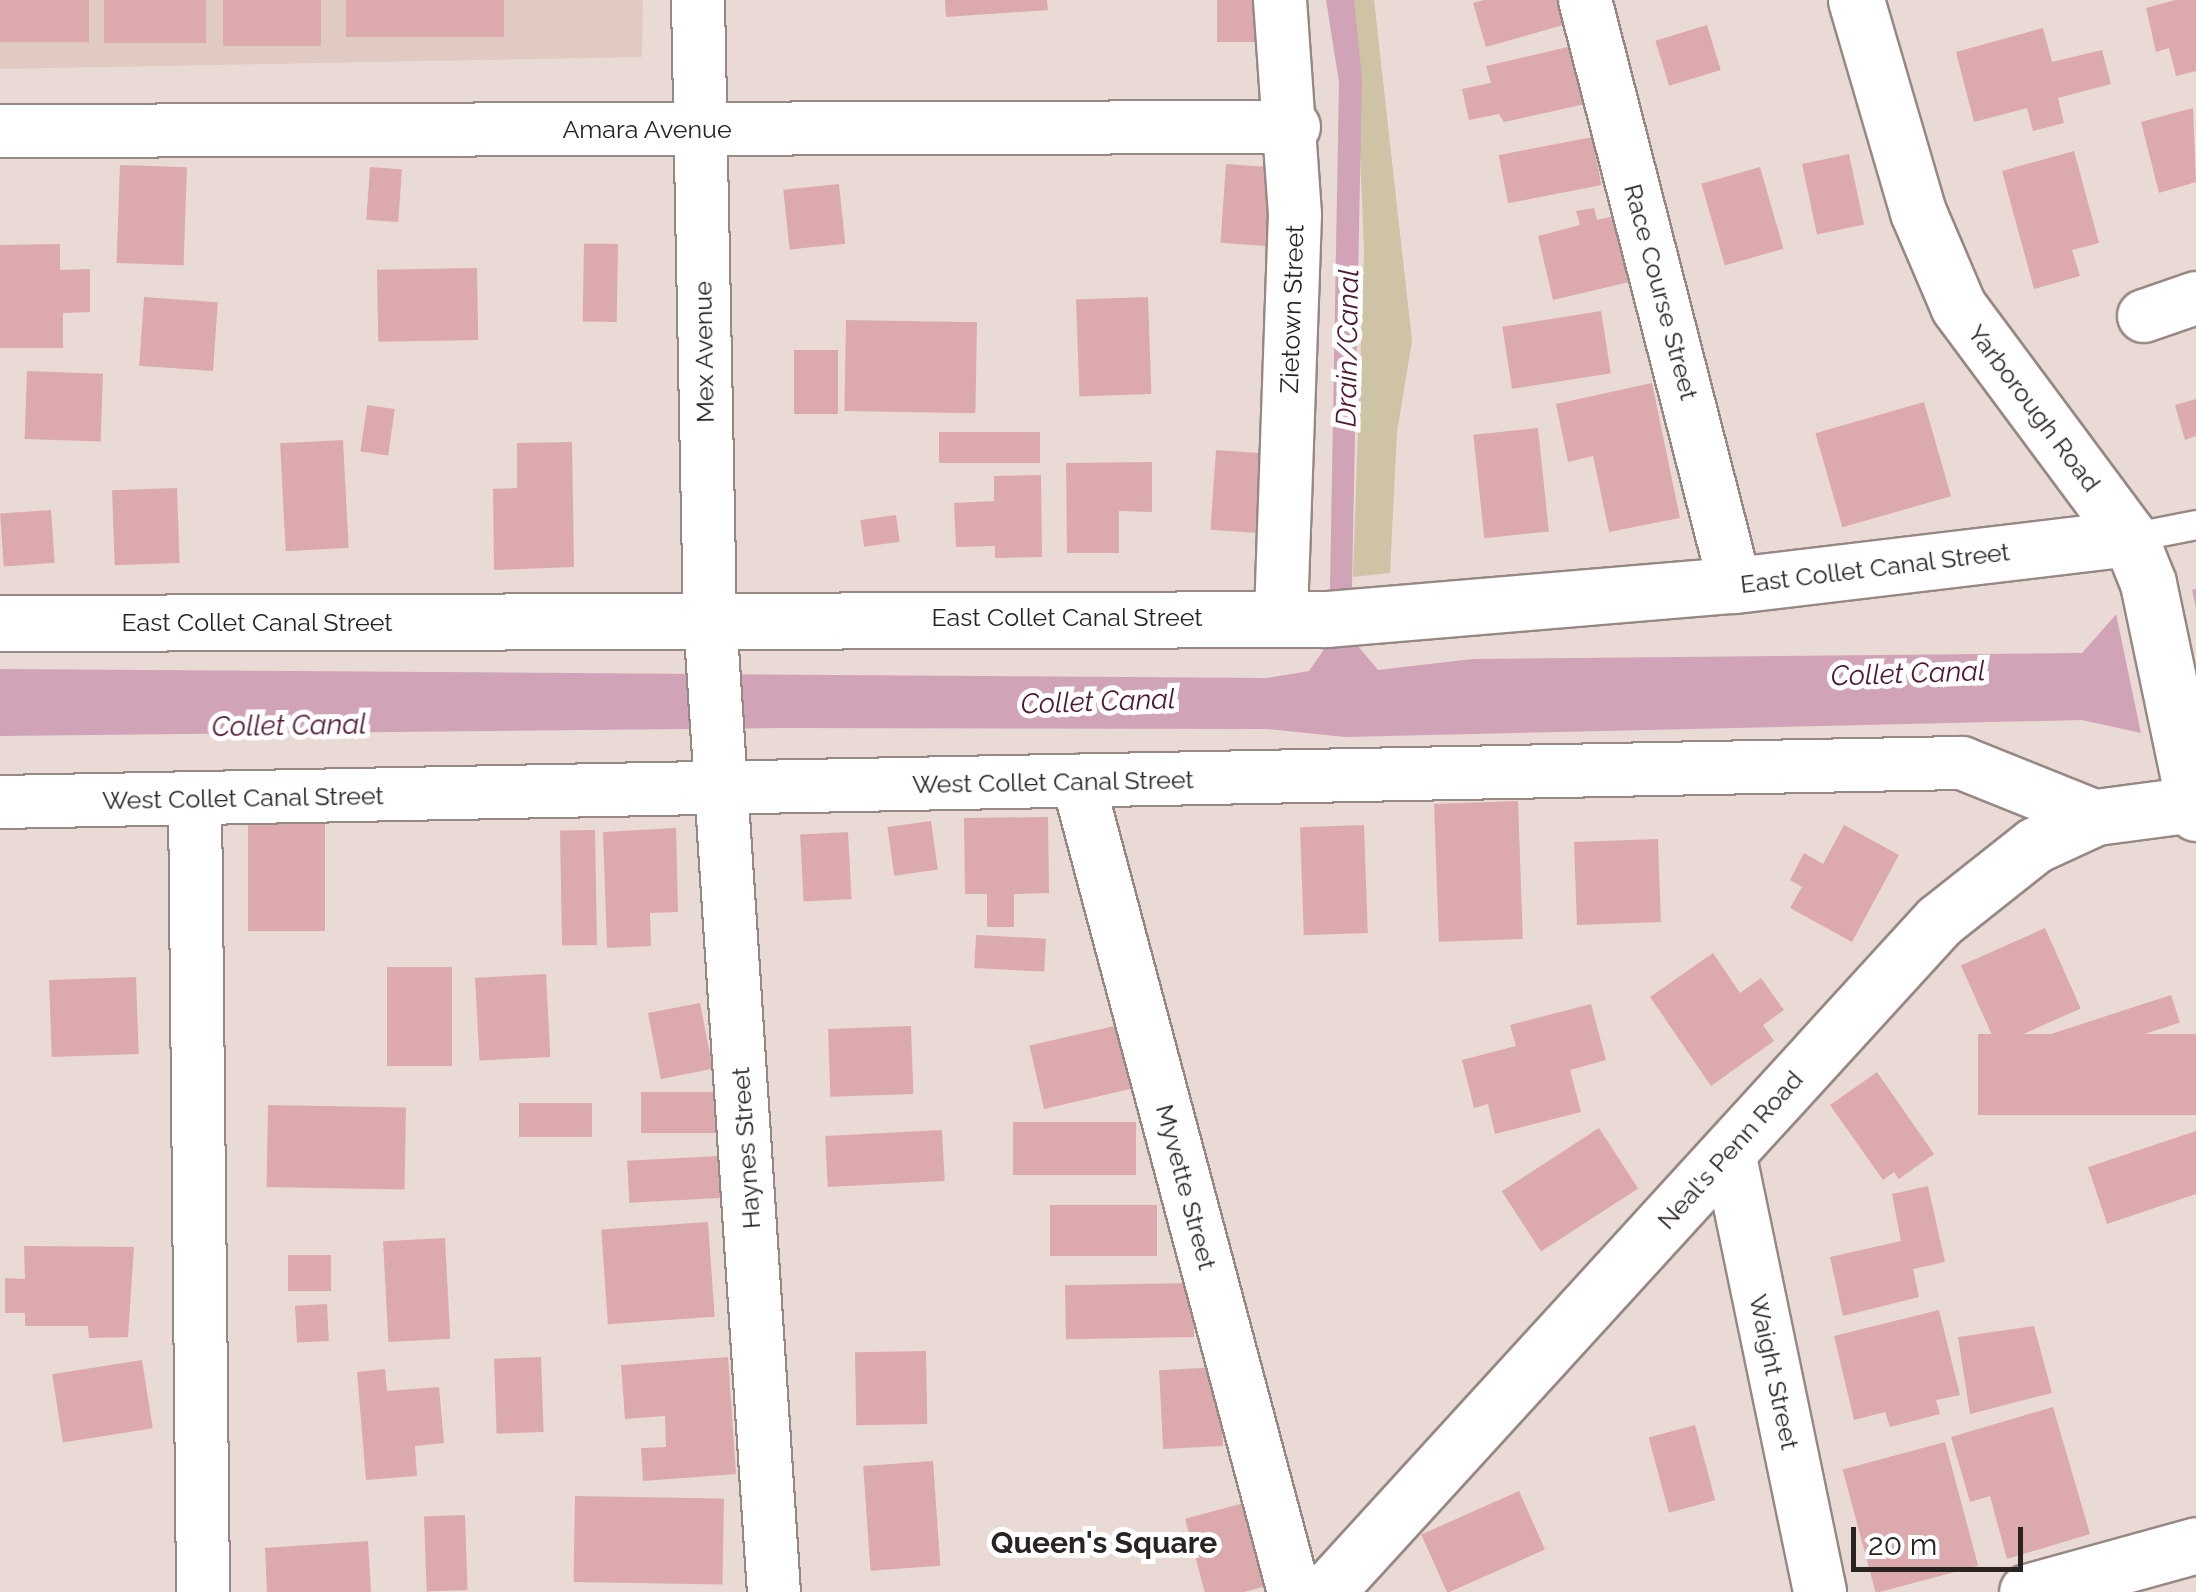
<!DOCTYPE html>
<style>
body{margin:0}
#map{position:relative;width:2196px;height:1592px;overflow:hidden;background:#eadad5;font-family:Raleway,sans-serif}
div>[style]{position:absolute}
.built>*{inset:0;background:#e1cac2}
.green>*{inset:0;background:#cec3a4}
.water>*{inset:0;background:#d0a3b6}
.pier>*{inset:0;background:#eadad5}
.building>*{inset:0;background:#dcaaac;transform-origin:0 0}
.roads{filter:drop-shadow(2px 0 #978883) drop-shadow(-2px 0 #978883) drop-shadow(0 2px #978883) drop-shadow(0 -2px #978883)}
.service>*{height:28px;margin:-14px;padding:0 14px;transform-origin:14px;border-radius:14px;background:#fff}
.minor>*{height:52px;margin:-26px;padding:0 26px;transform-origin:26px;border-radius:26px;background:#fff}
.tertiary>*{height:55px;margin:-27.5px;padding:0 27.5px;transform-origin:27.5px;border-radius:27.5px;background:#fff}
.secondary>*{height:55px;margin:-27.5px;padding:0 27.5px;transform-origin:27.5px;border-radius:27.5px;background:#fff}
span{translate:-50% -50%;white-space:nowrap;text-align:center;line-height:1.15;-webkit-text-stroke:10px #fff;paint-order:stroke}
.street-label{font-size:25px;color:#292321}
.water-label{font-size:28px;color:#4e1835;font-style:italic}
.quarter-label{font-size:30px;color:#292321;font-weight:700}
.scale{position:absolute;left:1851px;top:1527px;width:172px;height:45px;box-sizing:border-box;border:5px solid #292321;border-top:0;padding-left:12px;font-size:30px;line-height:35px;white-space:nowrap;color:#292321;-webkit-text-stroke:8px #fff;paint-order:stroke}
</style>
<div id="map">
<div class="built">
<i style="clip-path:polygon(0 0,643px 0,642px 57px,0 69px)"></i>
</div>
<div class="green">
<i style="clip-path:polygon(1354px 0,1374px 0,1412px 341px,1397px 432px,1390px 573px,1353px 577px,1364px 252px)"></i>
</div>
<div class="water">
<i style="clip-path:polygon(1326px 0,1354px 0,1362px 78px,1351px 638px,1378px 670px,1472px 659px,2082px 653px,2128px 601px,2196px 589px,2196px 745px,2082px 720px,1345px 737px,1268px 729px,780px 728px,0 736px,0 669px,1267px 678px,1309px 671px,1329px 642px,1339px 82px)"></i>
</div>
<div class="pier">
<i style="clip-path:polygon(2191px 585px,2196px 608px,2196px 750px,2142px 738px,2115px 609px,2127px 597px)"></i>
</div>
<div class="building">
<i style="left:0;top:0;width:89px;height:42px"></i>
<i style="left:104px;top:0;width:102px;height:43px"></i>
<i style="left:223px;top:0;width:98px;height:46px"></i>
<i style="left:346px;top:0;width:158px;height:37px"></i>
<i style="clip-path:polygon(945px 0,1047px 0,1048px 10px,946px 17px)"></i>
<i style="left:1217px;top:0;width:59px;height:42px"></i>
<i style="clip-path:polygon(1484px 0,1563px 0,1570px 23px,1486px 47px,1473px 3px)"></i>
<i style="clip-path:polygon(2175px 0,2196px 0,2196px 71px,2176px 76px,2169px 48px,2156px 52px,2146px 8px)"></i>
<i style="left:1707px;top:25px;width:47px;height:54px;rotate:73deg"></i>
<i style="clip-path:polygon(2043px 28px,2052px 62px,2102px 50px,2111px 84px,2058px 98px,2064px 123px,2033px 131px,2027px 108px,1974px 122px,1956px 52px)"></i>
<i style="clip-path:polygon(1576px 45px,1590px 103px,1504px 122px,1499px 114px,1469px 120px,1462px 89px,1491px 83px,1486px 66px)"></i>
<i style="clip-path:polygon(2193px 108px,2196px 182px,2159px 193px,2141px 122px)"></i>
<i style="left:1592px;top:137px;width:49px;height:95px;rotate:79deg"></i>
<i style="clip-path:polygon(2074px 151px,2099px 243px,2072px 250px,2080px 276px,2034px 289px,2002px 171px)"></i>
<i style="left:1849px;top:154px;width:72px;height:48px;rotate:78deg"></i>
<i style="left:1226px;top:164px;width:58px;height:79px;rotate:4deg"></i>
<i style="left:120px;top:165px;width:67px;height:98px;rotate:2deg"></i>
<i style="left:370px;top:167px;width:32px;height:53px;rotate:4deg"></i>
<i style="left:1760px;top:167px;width:85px;height:61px;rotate:74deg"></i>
<i style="left:839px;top:184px;width:60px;height:56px;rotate:84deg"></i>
<i style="clip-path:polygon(1594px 208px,1597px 220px,1627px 213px,1642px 279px,1553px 300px,1538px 236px,1580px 225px,1576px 211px)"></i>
<i style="clip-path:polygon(60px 244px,60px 270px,90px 269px,90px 312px,63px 313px,63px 348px,0 348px,0 245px)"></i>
<i style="left:618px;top:244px;width:78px;height:34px;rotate:91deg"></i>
<i style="left:477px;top:268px;width:72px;height:100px;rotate:89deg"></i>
<i style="left:144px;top:297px;width:74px;height:69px;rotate:4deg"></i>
<i style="left:1148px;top:297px;width:97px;height:72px;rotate:88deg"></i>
<i style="left:1601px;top:311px;width:63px;height:100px;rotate:81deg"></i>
<i style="left:846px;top:320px;width:131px;height:91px;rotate:1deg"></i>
<i style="left:794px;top:350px;width:44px;height:64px"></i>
<i style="left:27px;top:371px;width:76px;height:68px;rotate:2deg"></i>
<i style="clip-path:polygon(1652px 383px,1680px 518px,1609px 532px,1593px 456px,1568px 462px,1556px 404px)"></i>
<i style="clip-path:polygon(2196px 399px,2196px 436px,2185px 440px,2175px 405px)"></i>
<i style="left:1924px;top:402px;width:98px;height:113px;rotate:74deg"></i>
<i style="left:367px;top:405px;width:28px;height:47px;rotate:8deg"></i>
<i style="left:1538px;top:428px;width:104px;height:65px;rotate:84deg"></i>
<i style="left:939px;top:432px;width:101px;height:31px"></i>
<i style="left:343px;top:440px;width:108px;height:63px;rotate:87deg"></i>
<i style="clip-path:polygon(572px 442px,574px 567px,494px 570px,493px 489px,517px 488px,517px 443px)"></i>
<i style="left:1216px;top:450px;width:47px;height:80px;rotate:4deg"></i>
<i style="clip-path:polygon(1152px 462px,1152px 512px,1119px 511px,1119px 553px,1067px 553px,1066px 463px)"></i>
<i style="clip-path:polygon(1041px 475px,1042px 557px,995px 558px,995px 546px,956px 547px,954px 503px,994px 501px,994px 476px)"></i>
<i style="left:177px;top:488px;width:75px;height:65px;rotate:88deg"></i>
<i style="left:51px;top:510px;width:53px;height:51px;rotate:86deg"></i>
<i style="left:896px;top:515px;width:27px;height:36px;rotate:82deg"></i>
<i style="left:1518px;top:801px;width:138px;height:84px;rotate:88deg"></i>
<i style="clip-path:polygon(1048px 817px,1049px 893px,1014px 894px,1014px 927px,987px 927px,987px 894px,965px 894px,964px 818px)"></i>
<i style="left:931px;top:821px;width:49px;height:44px;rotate:82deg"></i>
<i style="left:248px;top:824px;width:77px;height:107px"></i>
<i style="left:1364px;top:825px;width:108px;height:64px;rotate:88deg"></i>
<i style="clip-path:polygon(1844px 825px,1899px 855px,1852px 942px,1790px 908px,1802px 887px,1790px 880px,1804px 853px,1823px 864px)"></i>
<i style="clip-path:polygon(676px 828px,678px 912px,650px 913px,651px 946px,607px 948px,603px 832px)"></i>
<i style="left:595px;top:830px;width:115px;height:35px;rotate:89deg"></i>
<i style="left:848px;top:832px;width:67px;height:48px;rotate:87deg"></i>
<i style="left:1658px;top:839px;width:83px;height:84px;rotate:88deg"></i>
<i style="left:2045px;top:928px;width:88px;height:92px;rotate:66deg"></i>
<i style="left:976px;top:935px;width:70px;height:33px;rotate:3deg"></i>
<i style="clip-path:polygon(1713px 953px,1740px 993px,1761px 978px,1784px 1010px,1763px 1025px,1774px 1041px,1711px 1086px,1650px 997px)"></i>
<i style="left:452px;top:967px;width:99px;height:65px;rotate:90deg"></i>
<i style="left:546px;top:974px;width:83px;height:71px;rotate:87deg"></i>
<i style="left:136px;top:977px;width:77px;height:87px;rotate:88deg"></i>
<i style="left:2171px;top:995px;width:29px;height:161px;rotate:72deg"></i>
<i style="left:700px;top:1003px;width:67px;height:53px;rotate:79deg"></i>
<i style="clip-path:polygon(1591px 1004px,1606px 1060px,1570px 1070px,1581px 1112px,1495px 1134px,1488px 1104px,1474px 1108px,1462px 1060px,1516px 1046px,1510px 1025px)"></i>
<i style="left:1123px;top:1024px;width:65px;height:96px;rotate:77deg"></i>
<i style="left:911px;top:1026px;width:68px;height:83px;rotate:88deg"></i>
<i style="left:2196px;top:1034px;width:81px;height:218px;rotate:90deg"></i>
<i style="clip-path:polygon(1877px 1072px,1934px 1154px,1899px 1179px,1894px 1172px,1883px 1180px,1830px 1105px)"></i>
<i style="left:718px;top:1092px;width:41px;height:77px;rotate:90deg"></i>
<i style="left:519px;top:1103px;width:73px;height:34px"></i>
<i style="left:268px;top:1105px;width:138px;height:82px;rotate:1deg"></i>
<i style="left:1136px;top:1122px;width:53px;height:123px;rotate:90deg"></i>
<i style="left:1599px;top:1128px;width:72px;height:116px;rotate:57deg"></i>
<i style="left:942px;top:1130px;width:51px;height:117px;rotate:87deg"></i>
<i style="clip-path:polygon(2196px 1131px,2196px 1194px,2107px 1224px,2088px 1167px)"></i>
<i style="left:718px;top:1156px;width:42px;height:91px;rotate:87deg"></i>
<i style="clip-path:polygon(1928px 1186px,1945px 1262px,1913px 1269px,1919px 1297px,1843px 1316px,1830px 1257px,1901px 1241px,1892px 1194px)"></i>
<i style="left:1157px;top:1205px;width:51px;height:107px;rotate:90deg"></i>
<i style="left:708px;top:1222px;width:95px;height:107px;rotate:86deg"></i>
<i style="left:445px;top:1238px;width:101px;height:62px;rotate:87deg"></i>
<i style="clip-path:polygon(24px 1246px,134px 1247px,128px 1337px,89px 1338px,88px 1326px,25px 1326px,25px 1313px,5px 1313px,5px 1278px,25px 1279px)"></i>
<i style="left:288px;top:1255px;width:43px;height:36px"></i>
<i style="left:1193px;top:1283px;width:54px;height:128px;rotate:89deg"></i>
<i style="left:327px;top:1304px;width:37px;height:32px;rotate:87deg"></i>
<i style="clip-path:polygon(1939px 1310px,1960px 1395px,1936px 1400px,1940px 1414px,1890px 1427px,1885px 1412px,1854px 1420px,1834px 1336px)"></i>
<i style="clip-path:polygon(2034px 1326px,2052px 1393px,1970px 1414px,1958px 1337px)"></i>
<i style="left:926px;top:1351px;width:73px;height:71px;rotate:89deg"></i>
<i style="left:541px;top:1357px;width:75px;height:47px;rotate:88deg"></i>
<i style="clip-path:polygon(728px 1357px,736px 1474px,643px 1481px,641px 1448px,666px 1447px,665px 1416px,625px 1419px,621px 1365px)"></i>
<i style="left:142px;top:1360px;width:69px;height:91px;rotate:81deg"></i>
<i style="left:1219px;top:1367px;width:79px;height:60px;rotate:87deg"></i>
<i style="clip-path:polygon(385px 1369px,387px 1391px,439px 1387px,444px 1443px,415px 1446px,417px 1476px,366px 1480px,357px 1372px)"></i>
<i style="clip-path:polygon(2053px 1407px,2090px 1534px,2007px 1559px,1990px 1496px,1970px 1502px,1951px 1437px)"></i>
<i style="left:1695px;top:1425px;width:78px;height:48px;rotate:75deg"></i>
<i style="left:1945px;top:1442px;width:128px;height:106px;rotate:75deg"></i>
<i style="left:933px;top:1461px;width:105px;height:70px;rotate:86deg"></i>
<i style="left:1519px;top:1491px;width:64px;height:107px;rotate:66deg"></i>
<i style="left:575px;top:1496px;width:149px;height:86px;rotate:1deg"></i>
<i style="left:1244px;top:1503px;width:86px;height:61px;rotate:75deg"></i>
<i style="left:465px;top:1515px;width:75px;height:41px;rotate:88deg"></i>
<i style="clip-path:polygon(368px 1541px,371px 1592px,267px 1592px,265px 1548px)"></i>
</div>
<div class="roads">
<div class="service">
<i style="left:2130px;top:538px;width:67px;rotate:-11.1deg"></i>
</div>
<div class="minor">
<i style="left:698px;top:0;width:619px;rotate:88.89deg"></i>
<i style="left:710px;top:619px;width:975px;rotate:86.24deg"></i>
<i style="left:1280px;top:0;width:215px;rotate:86deg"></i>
<i style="left:1295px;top:214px;width:405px;rotate:92deg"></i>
<i style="left:1585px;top:0;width:604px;rotate:75.62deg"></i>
<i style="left:0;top:131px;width:1294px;rotate:-0.18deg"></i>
<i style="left:2144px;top:316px;width:55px;rotate:-19.1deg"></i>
<i style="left:1078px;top:781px;width:839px;rotate:75.09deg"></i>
<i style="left:195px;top:799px;width:793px;rotate:89.42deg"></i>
<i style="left:0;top:802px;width:1962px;rotate:-1.14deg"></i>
<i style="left:1962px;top:763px;width:144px;rotate:21.9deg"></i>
<i style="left:1729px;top:1152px;width:449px;rotate:78.3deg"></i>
</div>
<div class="tertiary">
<i style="left:0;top:623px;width:1326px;rotate:-0.17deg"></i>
<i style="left:1326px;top:619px;width:410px;rotate:-4.8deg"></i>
<i style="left:1735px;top:585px;width:398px;rotate:-6.8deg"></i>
<i style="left:1326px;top:1592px;width:909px;rotate:-47.59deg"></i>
<i style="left:1939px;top:921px;width:122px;rotate:-38.4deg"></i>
<i style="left:2035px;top:845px;width:67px;rotate:-24.7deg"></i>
<i style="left:2096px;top:817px;width:99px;rotate:-7.6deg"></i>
<i style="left:2027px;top:1592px;width:175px;rotate:-15.5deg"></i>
</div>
<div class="secondary">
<i style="left:1856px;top:0;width:221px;rotate:73.7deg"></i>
<i style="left:1918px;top:212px;width:102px;rotate:66.9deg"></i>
<i style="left:1958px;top:306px;width:289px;rotate:53.4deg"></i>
<i style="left:2130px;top:538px;width:48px;rotate:68.2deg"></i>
<i style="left:2148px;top:583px;width:235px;rotate:78.2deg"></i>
</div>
</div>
<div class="street-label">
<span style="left:647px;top:129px">Amara Avenue</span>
<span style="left:1661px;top:292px;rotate:75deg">Race Course Street</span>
<span style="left:1292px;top:309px;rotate:-88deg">Zietown Street</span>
<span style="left:704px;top:352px;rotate:-91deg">Mex Avenue</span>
<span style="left:2034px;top:408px;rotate:53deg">Yarborough Road</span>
<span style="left:1875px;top:568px;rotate:-7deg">East Collet Canal Street</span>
<span style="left:1067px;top:617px">East Collet Canal Street</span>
<span style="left:257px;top:622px">East Collet Canal Street</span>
<span style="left:1053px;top:782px;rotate:-1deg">West Collet Canal Street</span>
<span style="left:243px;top:798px;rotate:-1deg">West Collet Canal Street</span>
<span style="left:746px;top:1148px;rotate:-94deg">Haynes Street</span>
<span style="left:1730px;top:1150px;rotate:-48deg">Neal's Penn Road</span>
<span style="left:1186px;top:1187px;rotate:75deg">Myvette Street</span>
<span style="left:1774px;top:1372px;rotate:78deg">Waight Street</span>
</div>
<div class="water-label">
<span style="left:1348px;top:348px;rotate:-89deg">Drain/Canal</span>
<span style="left:1908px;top:674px;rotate:-2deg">Collet Canal</span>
<span style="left:1098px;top:702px;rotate:-2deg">Collet Canal</span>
<span style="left:289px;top:726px;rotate:-1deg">Collet Canal</span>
</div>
<div class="quarter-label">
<span style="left:1104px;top:1543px">Queen's Square</span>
</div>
<div class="scale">20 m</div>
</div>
